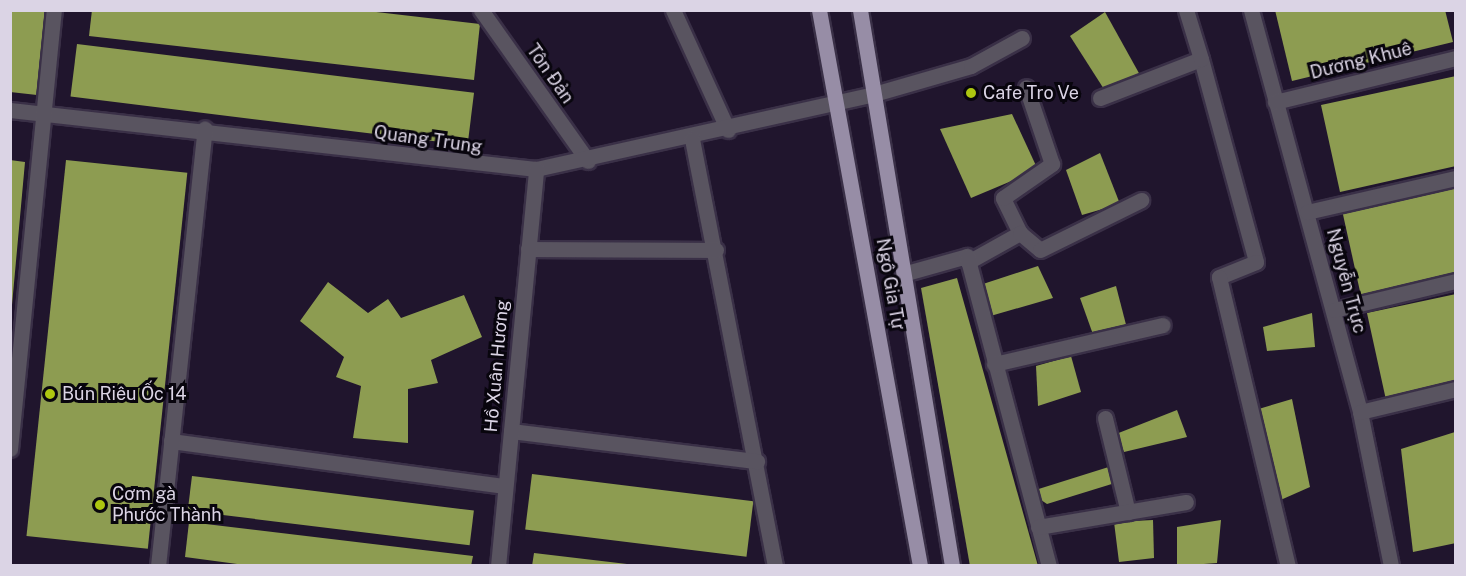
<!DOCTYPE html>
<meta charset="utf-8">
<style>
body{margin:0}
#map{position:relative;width:1466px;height:576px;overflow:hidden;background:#20152d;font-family:"Public Sans",sans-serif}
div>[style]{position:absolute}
.building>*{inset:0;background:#8d9c51;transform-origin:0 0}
.roads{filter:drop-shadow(2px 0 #3a3047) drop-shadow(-2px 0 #3a3047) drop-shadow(0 2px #3a3047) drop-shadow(0 -2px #3a3047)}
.minor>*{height:15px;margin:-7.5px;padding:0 7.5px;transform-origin:7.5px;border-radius:7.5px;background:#595460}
.major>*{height:15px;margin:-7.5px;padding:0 7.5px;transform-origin:7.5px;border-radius:7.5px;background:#978da6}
.dots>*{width:16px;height:16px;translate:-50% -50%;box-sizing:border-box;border:3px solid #08050d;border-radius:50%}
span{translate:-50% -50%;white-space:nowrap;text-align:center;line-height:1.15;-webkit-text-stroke:6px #08050d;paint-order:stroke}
.street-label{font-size:18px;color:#dbd4e5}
.poi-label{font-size:18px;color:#dbd4e5}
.left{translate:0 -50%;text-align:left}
.frame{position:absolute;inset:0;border:12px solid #dbd4e5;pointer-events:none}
</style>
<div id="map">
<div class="building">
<i style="clip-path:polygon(10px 10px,45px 10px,37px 95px,10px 92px)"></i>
<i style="clip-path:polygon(92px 10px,359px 10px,480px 24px,474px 80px,89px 36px)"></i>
<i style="clip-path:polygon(1275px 10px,1445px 10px,1453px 42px,1292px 81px)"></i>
<i style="clip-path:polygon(1105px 12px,1140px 75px,1109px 97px,1070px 36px)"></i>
<i style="left:77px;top:44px;width:400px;height:53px;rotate:7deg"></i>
<i style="clip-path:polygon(1456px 76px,1456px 166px,1340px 192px,1321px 105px)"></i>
<i style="clip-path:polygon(1012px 114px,1038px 170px,971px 198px,940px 129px)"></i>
<i style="clip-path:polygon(1100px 153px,1120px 204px,1082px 215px,1066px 170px)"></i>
<i style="clip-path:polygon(10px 160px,25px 162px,12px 305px,10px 305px)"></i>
<i style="left:66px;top:160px;width:122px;height:378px;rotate:6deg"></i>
<i style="clip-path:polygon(1456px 185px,1456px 275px,1361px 296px,1342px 210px)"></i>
<i style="clip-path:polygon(1038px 266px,1053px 298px,987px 317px,983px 284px)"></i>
<i style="clip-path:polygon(957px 278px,1038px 566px,970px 566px,921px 288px)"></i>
<i style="clip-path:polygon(328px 282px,368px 313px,388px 299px,401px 318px,464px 295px,482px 337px,431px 360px,438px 383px,408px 389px,408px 443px,353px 438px,361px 386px,336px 377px,344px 357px,300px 321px)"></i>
<i style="clip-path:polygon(1116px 286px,1130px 340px,1095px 340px,1080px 298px)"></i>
<i style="clip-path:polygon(1456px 294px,1456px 385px,1386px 400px,1367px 313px)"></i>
<i style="clip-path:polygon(1312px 313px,1315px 347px,1267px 351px,1263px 327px)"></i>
<i style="clip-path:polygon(1071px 356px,1081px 392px,1038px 406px,1036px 366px)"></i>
<i style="clip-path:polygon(1292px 399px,1310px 487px,1276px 502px,1252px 411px)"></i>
<i style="clip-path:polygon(1177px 410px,1187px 437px,1124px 452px,1116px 434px)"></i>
<i style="clip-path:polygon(1455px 432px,1456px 543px,1413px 552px,1401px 449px)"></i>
<i style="clip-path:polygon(1115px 465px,1115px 483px,1047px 504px,1029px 492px)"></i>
<i style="left:532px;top:474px;width:223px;height:56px;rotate:7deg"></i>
<i style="left:192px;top:476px;width:284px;height:35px;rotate:7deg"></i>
<i style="clip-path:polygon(1153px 520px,1154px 558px,1119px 562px,1114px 522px)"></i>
<i style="clip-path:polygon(1221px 520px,1217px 563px,1177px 566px,1177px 527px)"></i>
<i style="clip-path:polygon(189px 522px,473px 556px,471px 566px,252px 566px,185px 557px)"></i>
<i style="clip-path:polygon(534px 553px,627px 564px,627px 566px,532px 566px)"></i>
</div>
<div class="roads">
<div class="minor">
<i style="left:481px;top:10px;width:185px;rotate:54.7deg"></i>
<i style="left:673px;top:10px;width:132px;rotate:65.4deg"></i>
<i style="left:1251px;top:10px;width:417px;rotate:74.8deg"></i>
<i style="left:1360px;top:412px;width:157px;rotate:78.6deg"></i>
<i style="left:1201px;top:59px;width:210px;rotate:74.8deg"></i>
<i style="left:1256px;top:262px;width:40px;rotate:158deg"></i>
<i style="left:1219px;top:277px;width:297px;rotate:76.6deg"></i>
<i style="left:1100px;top:98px;width:108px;rotate:-21.1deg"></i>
<i style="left:1201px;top:59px;width:51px;rotate:-107deg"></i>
<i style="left:1275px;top:102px;width:186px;rotate:-13.7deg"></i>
<i style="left:10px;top:110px;width:529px;rotate:6.4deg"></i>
<i style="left:536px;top:169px;width:346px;rotate:-12.5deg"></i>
<i style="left:874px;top:94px;width:101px;rotate:-16.1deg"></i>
<i style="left:971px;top:66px;width:58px;rotate:-28.8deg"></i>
<i style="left:692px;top:139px;width:435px;rotate:79deg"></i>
<i style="left:1307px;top:212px;width:153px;rotate:-12.9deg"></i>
<i style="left:1020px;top:233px;width:39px;rotate:-116deg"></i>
<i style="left:1003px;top:198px;width:60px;rotate:-34.8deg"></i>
<i style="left:1052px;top:164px;width:81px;rotate:-108.7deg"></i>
<i style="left:528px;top:249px;width:188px;rotate:0.3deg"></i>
<i style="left:968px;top:262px;width:60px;rotate:-29.1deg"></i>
<i style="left:1020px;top:233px;width:26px;rotate:40deg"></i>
<i style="left:1040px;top:250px;width:113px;rotate:-26.3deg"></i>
<i style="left:903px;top:274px;width:66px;rotate:-15.7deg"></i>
<i style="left:967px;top:256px;width:321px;rotate:75.2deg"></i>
<i style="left:1334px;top:310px;width:125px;rotate:-13.4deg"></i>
<i style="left:994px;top:364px;width:173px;rotate:-13deg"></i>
<i style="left:1360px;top:412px;width:99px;rotate:-13.5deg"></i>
<i style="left:1105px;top:418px;width:97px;rotate:76.3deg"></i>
<i style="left:511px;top:431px;width:248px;rotate:7deg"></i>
<i style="left:171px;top:441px;width:337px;rotate:7.7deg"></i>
<i style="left:10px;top:449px;width:441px;rotate:-84.3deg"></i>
<i style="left:1038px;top:527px;width:150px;rotate:-9.6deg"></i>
<i style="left:158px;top:566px;width:440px;rotate:-83.9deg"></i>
<i style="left:498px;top:566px;width:399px;rotate:-84.5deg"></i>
</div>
<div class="major">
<i style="left:819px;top:10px;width:565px;rotate:79.7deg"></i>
<i style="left:860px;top:10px;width:564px;rotate:80.6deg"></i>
</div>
</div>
<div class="dots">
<i style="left:971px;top:93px;background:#adc610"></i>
<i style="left:50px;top:394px;background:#adc610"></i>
<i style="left:100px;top:505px;background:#adc610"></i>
</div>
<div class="street-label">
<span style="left:1361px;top:61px;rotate:-14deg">Dương Khuê</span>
<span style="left:550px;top:74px;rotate:55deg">Tôn Đản</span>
<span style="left:428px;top:140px;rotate:8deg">Quang Trung</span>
<span style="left:1346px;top:281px;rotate:75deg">Nguyễn Trực</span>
<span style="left:890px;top:284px;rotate:80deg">Ngô Gia Tự</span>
<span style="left:497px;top:366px;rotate:-85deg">Hồ Xuân Hương</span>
</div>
<div class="poi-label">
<span class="left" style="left:983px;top:93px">Cafe Tro Ve</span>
<span class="left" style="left:62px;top:394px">Bún Riêu Ốc 14</span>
<span class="left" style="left:112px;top:505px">Cơm gà<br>Phước Thành</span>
</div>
<div class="frame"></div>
</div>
